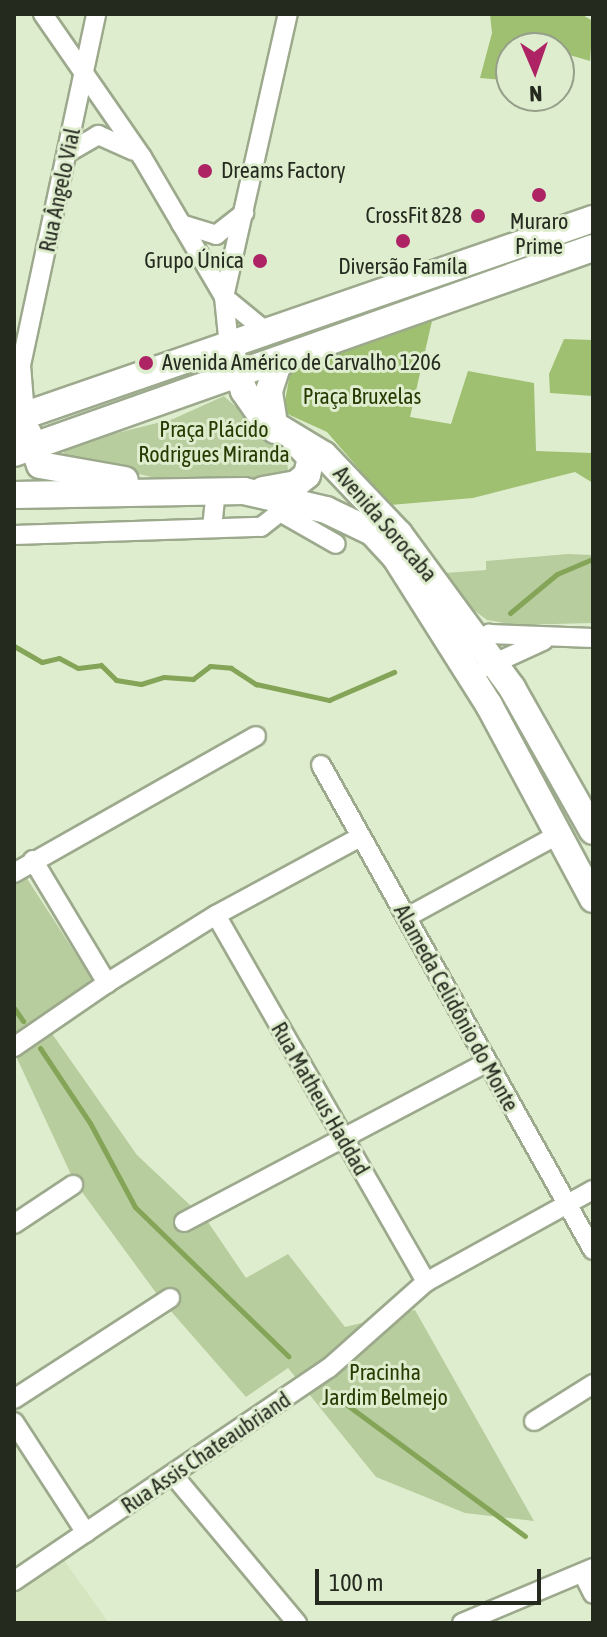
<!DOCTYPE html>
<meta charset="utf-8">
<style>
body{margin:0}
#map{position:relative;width:607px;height:1637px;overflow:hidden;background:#dfedcf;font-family:"Asap Condensed",sans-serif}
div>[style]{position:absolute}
.built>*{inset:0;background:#d4e5bf}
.green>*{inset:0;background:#b8cd9e}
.forest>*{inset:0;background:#9fbf71}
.stream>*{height:5px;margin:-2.5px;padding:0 2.5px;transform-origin:2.5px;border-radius:2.5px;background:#84a457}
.roads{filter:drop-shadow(2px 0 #9ca98c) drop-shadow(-2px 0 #9ca98c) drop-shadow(0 2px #9ca98c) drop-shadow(0 -2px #9ca98c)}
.street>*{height:18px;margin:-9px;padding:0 9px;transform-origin:9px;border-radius:9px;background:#fff}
.secondary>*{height:26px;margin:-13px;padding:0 13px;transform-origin:13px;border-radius:13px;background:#fff}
.dots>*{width:22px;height:22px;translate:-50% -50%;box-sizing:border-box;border:4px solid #dfedcf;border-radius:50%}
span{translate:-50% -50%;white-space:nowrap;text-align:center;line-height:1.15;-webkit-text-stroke:6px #dfedcf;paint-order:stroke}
.poi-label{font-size:22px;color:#252a1f}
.left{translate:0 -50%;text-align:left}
.right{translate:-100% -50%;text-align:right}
.street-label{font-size:22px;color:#252a1f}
.park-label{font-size:22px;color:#273a00}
.frame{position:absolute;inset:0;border:16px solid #252a1f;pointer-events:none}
.north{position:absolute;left:495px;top:32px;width:80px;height:80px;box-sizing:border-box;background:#dfedcf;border:2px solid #959f89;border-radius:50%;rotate:178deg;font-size:22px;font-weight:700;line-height:32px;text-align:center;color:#252a1f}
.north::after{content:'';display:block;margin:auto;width:28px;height:36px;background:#ad2364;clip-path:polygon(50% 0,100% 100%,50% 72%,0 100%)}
.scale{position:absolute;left:315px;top:1569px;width:226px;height:36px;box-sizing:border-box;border:4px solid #252a1f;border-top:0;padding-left:10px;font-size:24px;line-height:28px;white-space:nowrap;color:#252a1f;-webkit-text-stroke:6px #dfedcf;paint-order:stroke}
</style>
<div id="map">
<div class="built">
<i style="clip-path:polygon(63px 1559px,109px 1623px,14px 1623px,14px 1591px)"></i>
</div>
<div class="green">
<i style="clip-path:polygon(224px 396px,286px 452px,288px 470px,270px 479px,185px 485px,63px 456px,65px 446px,173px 419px)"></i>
<i style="clip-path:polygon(568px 554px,593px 555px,593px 623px,516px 625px,487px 620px,471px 608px,445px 573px,486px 570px,486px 561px)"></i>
<i style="clip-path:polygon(26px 877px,94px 982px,14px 1036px,14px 884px)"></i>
<i style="clip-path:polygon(48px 1028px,137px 1155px,208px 1222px,246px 1278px,288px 1254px,345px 1327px,415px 1310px,534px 1521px,465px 1513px,376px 1477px,288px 1368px,246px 1397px,162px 1301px,74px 1181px,15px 1054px)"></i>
</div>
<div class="forest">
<i style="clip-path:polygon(490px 14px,581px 14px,593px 21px,590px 61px,515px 39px,503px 80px,480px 78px,492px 33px)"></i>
<i style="clip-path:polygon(432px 321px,410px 417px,451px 424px,468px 371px,534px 383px,536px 451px,593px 453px,593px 483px,575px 472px,473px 498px,390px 505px,327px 432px,283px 412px,291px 368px)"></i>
<i style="clip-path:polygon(564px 339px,593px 340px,593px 396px,550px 393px,549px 374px)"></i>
</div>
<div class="stream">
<i style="left:510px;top:613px;width:61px;rotate:-39.7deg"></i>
<i style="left:557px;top:574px;width:39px;rotate:-23deg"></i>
<i style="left:14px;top:646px;width:32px;rotate:30deg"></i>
<i style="left:42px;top:662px;width:17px;rotate:-13deg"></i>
<i style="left:59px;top:658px;width:21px;rotate:28deg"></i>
<i style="left:78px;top:668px;width:23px;rotate:-7deg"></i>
<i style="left:101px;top:665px;width:21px;rotate:45deg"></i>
<i style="left:116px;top:680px;width:25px;rotate:9deg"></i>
<i style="left:141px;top:684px;width:24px;rotate:-17deg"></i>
<i style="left:164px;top:677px;width:29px;rotate:4deg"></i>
<i style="left:193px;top:679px;width:21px;rotate:-37deg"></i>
<i style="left:210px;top:666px;width:21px;rotate:5deg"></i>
<i style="left:231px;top:668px;width:30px;rotate:33deg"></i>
<i style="left:256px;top:684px;width:75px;rotate:12.4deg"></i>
<i style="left:329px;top:700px;width:71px;rotate:-23.3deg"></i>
<i style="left:14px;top:1008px;width:16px;rotate:55deg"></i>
<i style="left:40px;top:1048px;width:90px;rotate:56.3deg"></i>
<i style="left:90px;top:1123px;width:95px;rotate:61.8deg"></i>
<i style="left:135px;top:1207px;width:214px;rotate:44.2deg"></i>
<i style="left:339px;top:1399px;width:231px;rotate:36.4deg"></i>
</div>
<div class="roads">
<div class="street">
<i style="left:43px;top:14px;width:174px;rotate:55.3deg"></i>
<i style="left:142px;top:157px;width:162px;rotate:59.6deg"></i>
<i style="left:224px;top:297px;width:57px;rotate:39.3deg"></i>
<i style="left:69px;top:152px;width:34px;rotate:-30deg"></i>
<i style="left:98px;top:135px;width:39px;rotate:24deg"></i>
<i style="left:181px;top:224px;width:37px;rotate:17deg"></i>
<i style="left:216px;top:235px;width:36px;rotate:-38deg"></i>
<i style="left:229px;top:346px;width:49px;rotate:-95.8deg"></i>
<i style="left:224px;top:297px;width:290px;rotate:-77.3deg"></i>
<i style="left:25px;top:415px;width:50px;rotate:-94.6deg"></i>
<i style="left:21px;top:365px;width:359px;rotate:-77.9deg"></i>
<i style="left:212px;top:528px;width:39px;rotate:-84deg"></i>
<i style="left:14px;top:535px;width:247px;rotate:-1.9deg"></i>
<i style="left:261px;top:527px;width:24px;rotate:-38deg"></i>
<i style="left:280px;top:512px;width:64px;rotate:29.7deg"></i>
<i style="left:467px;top:645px;width:25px;rotate:-27deg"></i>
<i style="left:489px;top:634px;width:104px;rotate:2.2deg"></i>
<i style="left:486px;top:667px;width:63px;rotate:-24.5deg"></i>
<i style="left:321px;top:765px;width:556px;rotate:60.72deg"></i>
<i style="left:33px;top:860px;width:144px;rotate:59deg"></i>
<i style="left:107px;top:983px;width:128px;rotate:-32deg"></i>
<i style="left:216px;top:915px;width:164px;rotate:-28.4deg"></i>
<i style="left:14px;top:873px;width:278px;rotate:-29.5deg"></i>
<i style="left:216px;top:915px;width:423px;rotate:60.2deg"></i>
<i style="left:407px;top:917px;width:173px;rotate:-28.6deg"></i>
<i style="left:14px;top:1047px;width:113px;rotate:-34.5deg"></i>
<i style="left:184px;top:1222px;width:340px;rotate:-27.8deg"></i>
<i style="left:14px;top:1224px;width:71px;rotate:-33.5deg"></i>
<i style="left:14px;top:1399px;width:186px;rotate:-32.9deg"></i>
<i style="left:534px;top:1421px;width:70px;rotate:-32.1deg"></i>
<i style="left:14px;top:1422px;width:132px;rotate:57deg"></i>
<i style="left:174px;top:1476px;width:192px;rotate:50.1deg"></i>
<i style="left:583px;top:1574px;width:22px;rotate:63deg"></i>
<i style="left:14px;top:1581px;width:380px;rotate:-34.1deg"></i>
<i style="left:329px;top:1368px;width:130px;rotate:-41.6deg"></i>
<i style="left:426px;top:1282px;width:191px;rotate:-28.9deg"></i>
<i style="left:462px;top:1623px;width:142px;rotate:-22.8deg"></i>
</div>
<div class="secondary">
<i style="left:229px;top:346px;width:47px;rotate:71.6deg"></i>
<i style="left:244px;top:391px;width:33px;rotate:55deg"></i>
<i style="left:263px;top:418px;width:71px;rotate:31.2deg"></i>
<i style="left:324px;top:455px;width:109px;rotate:46.5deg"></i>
<i style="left:399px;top:534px;width:191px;rotate:53.7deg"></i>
<i style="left:512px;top:688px;width:164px;rotate:60.5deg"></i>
<i style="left:14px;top:419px;width:613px;rotate:-19.06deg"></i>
<i style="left:275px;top:430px;width:39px;rotate:-99deg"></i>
<i style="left:269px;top:391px;width:26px;rotate:-72deg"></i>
<i style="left:277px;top:366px;width:14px;rotate:-39deg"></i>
<i style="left:28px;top:433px;width:34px;rotate:69deg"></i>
<i style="left:40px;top:465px;width:86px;rotate:10deg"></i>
<i style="left:14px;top:453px;width:614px;rotate:-19.5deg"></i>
<i style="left:263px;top:490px;width:34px;rotate:-10deg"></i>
<i style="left:296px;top:484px;width:14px;rotate:-39deg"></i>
<i style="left:307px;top:475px;width:17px;rotate:-77deg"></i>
<i style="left:311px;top:458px;width:22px;rotate:-133deg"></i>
<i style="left:14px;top:495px;width:230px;rotate:-1deg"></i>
<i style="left:244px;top:491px;width:84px;rotate:13deg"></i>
<i style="left:326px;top:510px;width:51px;rotate:25.6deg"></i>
<i style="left:372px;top:532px;width:35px;rotate:47deg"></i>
<i style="left:396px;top:558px;width:174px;rotate:57.7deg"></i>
<i style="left:489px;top:705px;width:220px;rotate:61.8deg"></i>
</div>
</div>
<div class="dots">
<i style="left:205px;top:171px;background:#ad2364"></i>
<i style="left:539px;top:195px;background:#ad2364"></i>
<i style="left:478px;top:216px;background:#ad2364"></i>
<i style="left:403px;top:241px;background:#ad2364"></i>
<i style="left:260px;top:261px;background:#ad2364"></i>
<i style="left:146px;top:363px;background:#ad2364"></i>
</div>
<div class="poi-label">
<span class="left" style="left:221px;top:171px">Dreams Factory</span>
<span class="right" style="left:462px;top:216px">CrossFit 828</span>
<span style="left:539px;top:234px">Muraro<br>Prime</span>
<span class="right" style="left:244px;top:261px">Grupo Única</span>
<span style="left:403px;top:267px">Diversão Famíla</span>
<span class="left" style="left:162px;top:363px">Avenida Américo de Carvalho 1206</span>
</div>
<div class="street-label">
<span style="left:60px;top:190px;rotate:-78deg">Rua Ângelo Vial</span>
<span style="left:385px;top:524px;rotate:49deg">Avenida Sorocaba</span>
<span style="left:456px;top:1008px;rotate:61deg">Alameda Celidônio do Monte</span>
<span style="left:320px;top:1099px;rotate:60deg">Rua Matheus Haddad</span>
<span style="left:206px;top:1453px;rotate:-34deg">Rua Assis Chateaubriand</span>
</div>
<div class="park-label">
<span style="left:362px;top:397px">Praça Bruxelas</span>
<span style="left:214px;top:442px">Praça Plácido<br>Rodrigues Miranda</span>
<span style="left:385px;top:1385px">Pracinha<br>Jardim Belmejo</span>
</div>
<div class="frame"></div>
<div class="north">N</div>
<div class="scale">100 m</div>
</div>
